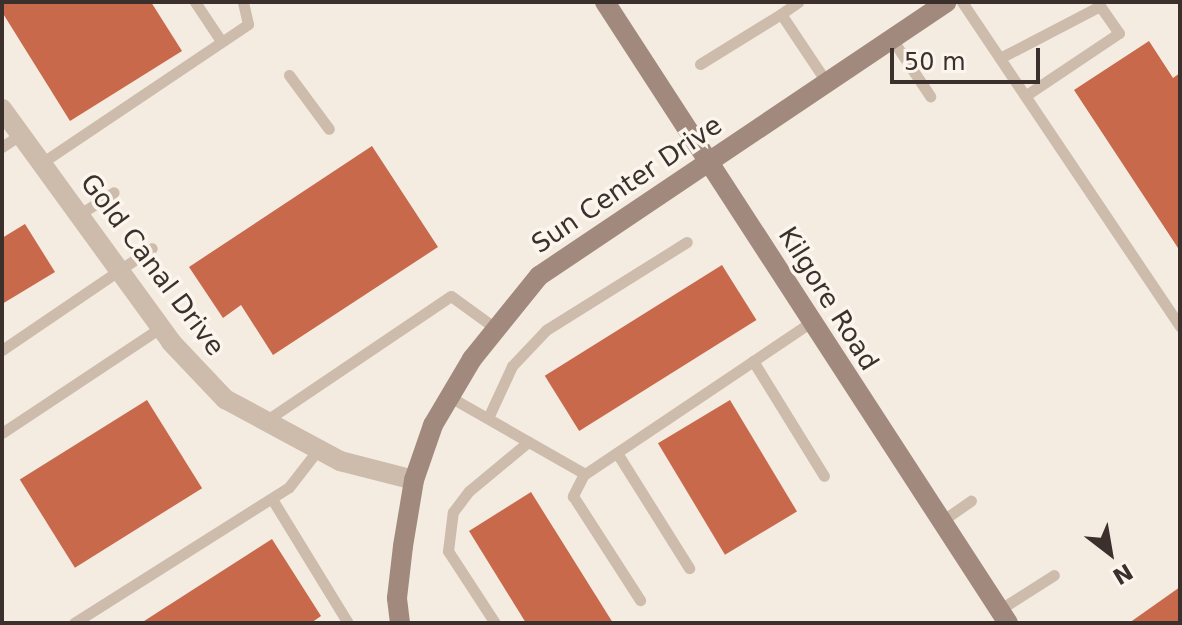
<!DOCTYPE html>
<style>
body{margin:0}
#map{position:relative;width:1182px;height:625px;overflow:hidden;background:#f4ebe1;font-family:"DejaVu Sans",sans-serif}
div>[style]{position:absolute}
.building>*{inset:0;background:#c8694b;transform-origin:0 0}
.lane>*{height:11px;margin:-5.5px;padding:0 5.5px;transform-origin:5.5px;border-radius:5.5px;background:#cdbbac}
.street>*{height:20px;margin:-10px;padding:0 10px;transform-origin:10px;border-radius:10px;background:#cdbbac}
.secondary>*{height:20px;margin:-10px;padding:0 10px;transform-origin:10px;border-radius:10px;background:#a18a7d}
span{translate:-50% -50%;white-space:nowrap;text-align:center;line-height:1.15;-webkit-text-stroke:7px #fbf5ee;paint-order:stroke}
.street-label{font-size:26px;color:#3b302b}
.frame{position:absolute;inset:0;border:4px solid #3b302b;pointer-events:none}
.north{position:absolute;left:1070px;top:513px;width:80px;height:80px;-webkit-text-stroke:6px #fbf5ee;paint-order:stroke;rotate:149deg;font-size:22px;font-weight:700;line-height:32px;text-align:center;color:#3b302b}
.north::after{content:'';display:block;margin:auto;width:28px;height:36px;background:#3b302b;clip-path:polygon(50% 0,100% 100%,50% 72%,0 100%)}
.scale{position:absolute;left:890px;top:48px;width:150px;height:36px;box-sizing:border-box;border:4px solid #3b302b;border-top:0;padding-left:10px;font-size:24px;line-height:28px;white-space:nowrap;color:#3b302b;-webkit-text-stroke:6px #fbf5ee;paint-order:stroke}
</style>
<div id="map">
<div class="building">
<i style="clip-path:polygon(2px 2px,151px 2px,182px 51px,70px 121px,2px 12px)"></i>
<i style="clip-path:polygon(1149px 41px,1173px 78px,1180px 73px,1180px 251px,1074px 90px)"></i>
<i style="clip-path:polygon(372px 146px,438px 247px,273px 355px,241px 305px,223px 318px,189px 267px)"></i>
<i style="clip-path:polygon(25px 224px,55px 272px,2px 304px,2px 238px)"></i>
<i style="left:722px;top:265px;width:65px;height:209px;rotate:58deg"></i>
<i style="left:147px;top:400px;width:104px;height:150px;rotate:58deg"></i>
<i style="left:730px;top:400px;width:130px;height:84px;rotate:59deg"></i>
<i style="clip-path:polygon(531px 492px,613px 623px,526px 623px,469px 531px)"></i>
<i style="clip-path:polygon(272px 539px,321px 616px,311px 623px,141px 623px)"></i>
<i style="clip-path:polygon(1180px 587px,1180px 623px,1129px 623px)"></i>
</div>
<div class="lane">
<i style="left:195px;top:2px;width:47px;rotate:56.3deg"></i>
<i style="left:962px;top:2px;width:391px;rotate:56.1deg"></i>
<i style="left:781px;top:14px;width:21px;rotate:-35deg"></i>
<i style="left:892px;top:39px;width:69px;rotate:56.3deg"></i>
<i style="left:1000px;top:58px;width:113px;rotate:-27.5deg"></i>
<i style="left:1100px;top:6px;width:33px;rotate:55deg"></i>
<i style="left:1119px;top:33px;width:113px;rotate:146.2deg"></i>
<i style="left:700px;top:64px;width:95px;rotate:-31.7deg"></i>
<i style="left:781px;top:14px;width:83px;rotate:56.3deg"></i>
<i style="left:289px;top:75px;width:67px;rotate:53.5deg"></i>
<i style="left:2px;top:147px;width:23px;rotate:-34deg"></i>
<i style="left:43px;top:162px;width:247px;rotate:-33.9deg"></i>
<i style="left:248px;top:24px;width:23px;rotate:-103deg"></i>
<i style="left:80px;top:214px;width:40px;rotate:-32.9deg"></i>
<i style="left:2px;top:350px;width:181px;rotate:-34.2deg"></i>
<i style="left:753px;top:361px;width:135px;rotate:58.3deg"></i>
<i style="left:450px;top:397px;width:155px;rotate:29.7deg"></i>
<i style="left:585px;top:474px;width:272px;rotate:-33.9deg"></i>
<i style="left:488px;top:418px;width:57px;rotate:-65.2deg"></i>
<i style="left:512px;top:366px;width:50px;rotate:-46.6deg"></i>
<i style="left:546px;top:330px;width:166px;rotate:-32deg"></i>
<i style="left:264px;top:422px;width:225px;rotate:-34deg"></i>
<i style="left:451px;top:296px;width:54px;rotate:36deg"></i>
<i style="left:2px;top:433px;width:190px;rotate:-33.6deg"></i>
<i style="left:617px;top:453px;width:136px;rotate:57.9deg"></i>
<i style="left:584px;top:474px;width:25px;rotate:117deg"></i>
<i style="left:573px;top:496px;width:124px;rotate:57.2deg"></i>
<i style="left:272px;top:499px;width:145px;rotate:58.5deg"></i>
<i style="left:939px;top:523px;width:39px;rotate:-35deg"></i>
<i style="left:999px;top:610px;width:65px;rotate:-32.5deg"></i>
<i style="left:74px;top:623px;width:254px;rotate:-32.3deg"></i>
<i style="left:289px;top:487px;width:46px;rotate:-52.1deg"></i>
<i style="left:495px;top:623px;width:86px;rotate:-123.1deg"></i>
<i style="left:448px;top:551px;width:39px;rotate:-83deg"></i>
<i style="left:453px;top:512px;width:26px;rotate:-53deg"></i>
<i style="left:469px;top:491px;width:77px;rotate:-39.7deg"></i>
</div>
<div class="street">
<i style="left:2px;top:109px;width:288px;rotate:54deg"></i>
<i style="left:171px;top:342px;width:79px;rotate:46.5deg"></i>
<i style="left:225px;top:399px;width:131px;rotate:28.3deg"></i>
<i style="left:340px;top:461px;width:76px;rotate:14.4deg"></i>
</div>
<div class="secondary">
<i style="left:605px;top:2px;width:740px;rotate:57.02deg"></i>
<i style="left:400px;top:623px;width:25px;rotate:-97deg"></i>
<i style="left:397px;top:598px;width:52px;rotate:-83.4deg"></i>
<i style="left:403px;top:546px;width:67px;rotate:-80.5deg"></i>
<i style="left:414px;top:480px;width:58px;rotate:-70.9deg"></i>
<i style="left:433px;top:425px;width:77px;rotate:-59.4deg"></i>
<i style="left:472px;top:359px;width:107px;rotate:-51.1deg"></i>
<i style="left:539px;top:276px;width:491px;rotate:-33.9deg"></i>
</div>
<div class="street-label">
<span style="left:627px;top:185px;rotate:-34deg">Sun Center Drive</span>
<span style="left:152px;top:265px;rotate:53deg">Gold Canal Drive</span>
<span style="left:828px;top:299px;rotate:58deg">Kilgore Road</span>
</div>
<div class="frame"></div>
<div class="north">N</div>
<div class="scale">50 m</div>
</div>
